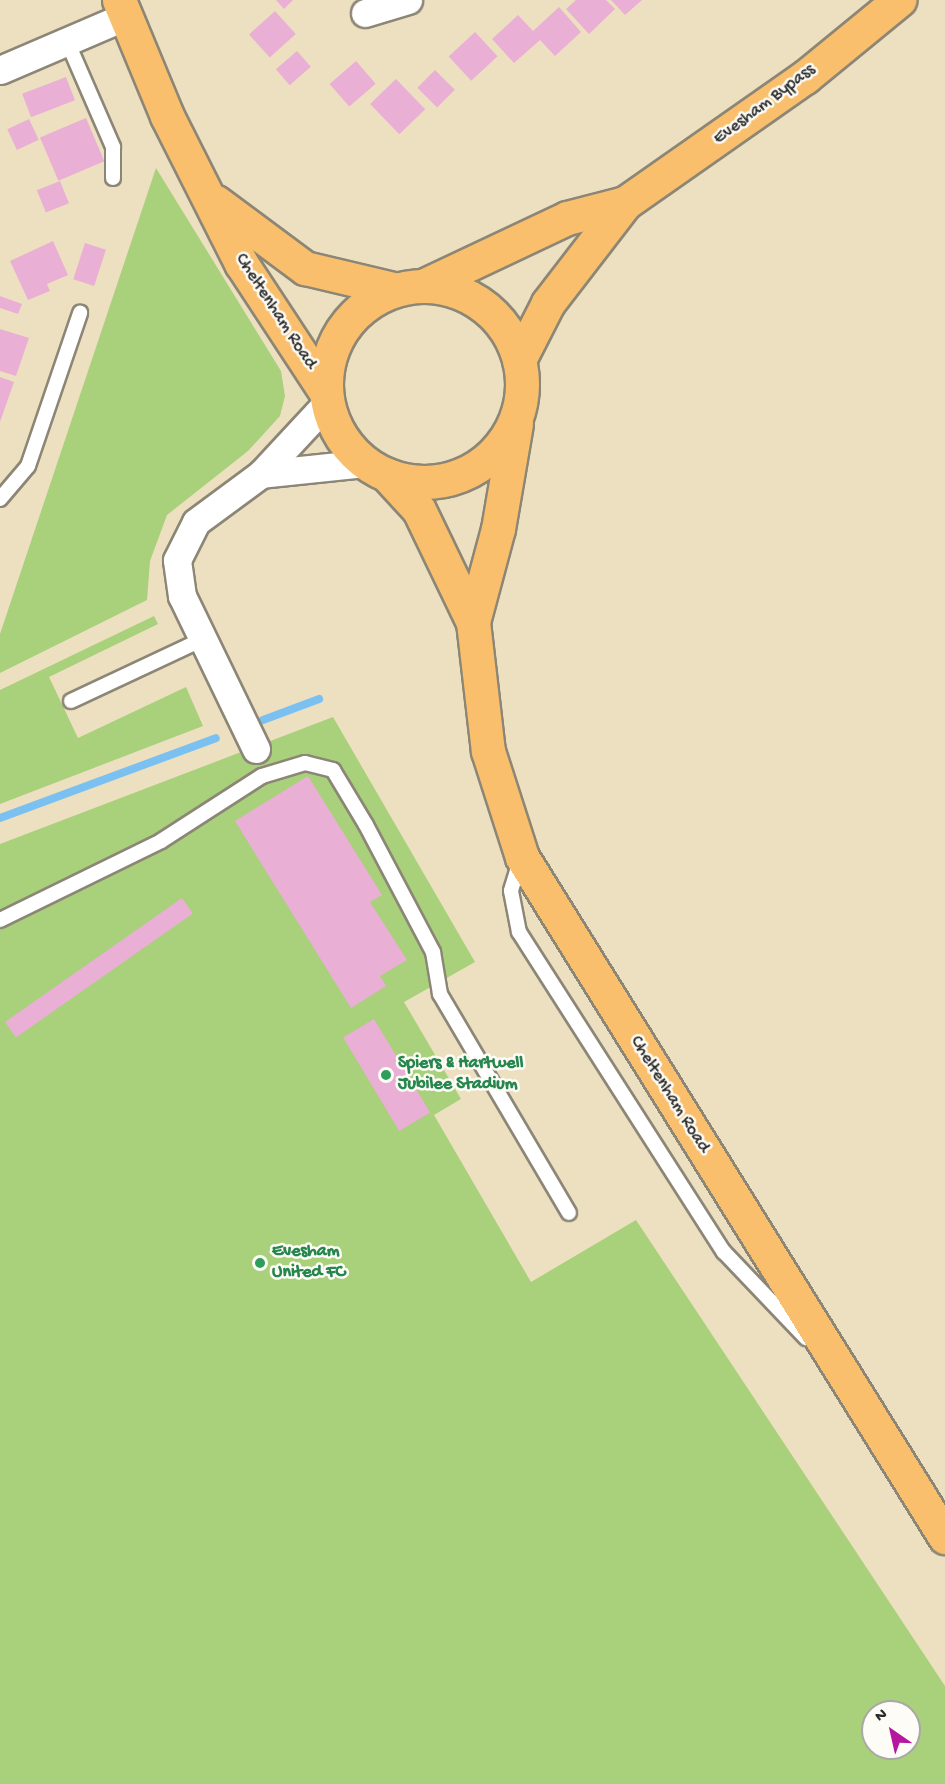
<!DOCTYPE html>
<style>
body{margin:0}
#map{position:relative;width:945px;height:1784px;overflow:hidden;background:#ede0c0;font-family:"Gochi Hand",sans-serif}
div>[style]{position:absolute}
.green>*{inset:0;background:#a9d07a}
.stream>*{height:8px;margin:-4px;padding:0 4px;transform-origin:4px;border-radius:4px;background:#7ac0f1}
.building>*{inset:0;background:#eaafd4;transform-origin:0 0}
.roads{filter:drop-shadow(2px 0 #8c8676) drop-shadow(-2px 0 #8c8676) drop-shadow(0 2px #8c8676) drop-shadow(0 -2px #8c8676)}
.lane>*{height:14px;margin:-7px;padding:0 7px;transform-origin:7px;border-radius:7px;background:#fff}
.street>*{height:27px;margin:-13.5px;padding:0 13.5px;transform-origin:13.5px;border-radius:13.5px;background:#fff}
.primary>*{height:33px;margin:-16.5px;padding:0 16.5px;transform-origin:16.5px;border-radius:16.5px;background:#f9bf6c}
.highway>*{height:33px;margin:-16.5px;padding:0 16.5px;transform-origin:16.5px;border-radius:16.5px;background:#f9bf6c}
.highway>.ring{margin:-16.5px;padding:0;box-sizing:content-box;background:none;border:33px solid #f9bf6c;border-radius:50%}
.dots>*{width:16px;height:16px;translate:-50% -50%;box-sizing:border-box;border:3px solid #fdfcf7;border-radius:50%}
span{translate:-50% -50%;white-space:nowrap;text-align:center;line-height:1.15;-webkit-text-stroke:5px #fdfcf7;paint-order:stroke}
.street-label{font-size:18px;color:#2b2b2b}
.leisure-label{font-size:18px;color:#27864d;font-weight:700}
.left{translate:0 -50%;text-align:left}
.north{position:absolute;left:861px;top:1700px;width:60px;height:60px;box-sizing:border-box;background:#fdfcf7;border:2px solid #a9a8a5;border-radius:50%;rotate:326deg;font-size:16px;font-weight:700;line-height:24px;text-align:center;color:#2b2b2b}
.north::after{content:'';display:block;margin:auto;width:21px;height:27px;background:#b5179e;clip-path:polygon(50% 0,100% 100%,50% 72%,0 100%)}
</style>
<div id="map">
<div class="green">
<i style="clip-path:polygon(156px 168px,281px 371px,285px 396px,280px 416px,248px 451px,167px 515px,150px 561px,147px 600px,0 673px,0 634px)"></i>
<i style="clip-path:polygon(154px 616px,158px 624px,49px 677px,78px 738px,186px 687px,203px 726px,0 804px,0 690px)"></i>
<i style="clip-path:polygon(evenodd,333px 717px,475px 962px,404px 1002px,461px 1099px,434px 1115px,531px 1282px,636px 1220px,945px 1686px,945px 1784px,0 1784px,0 844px,333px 717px,873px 1712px,909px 1712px,909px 1748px,873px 1748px,873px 1712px)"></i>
</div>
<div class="stream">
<i style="left:263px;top:720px;width:60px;rotate:-20.6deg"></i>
<i style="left:0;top:818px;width:230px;rotate:-20.3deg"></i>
</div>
<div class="building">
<i style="clip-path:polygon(276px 0,293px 0,284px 9px)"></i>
<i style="clip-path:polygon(576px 0,606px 0,615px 9px,589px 34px,566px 9px)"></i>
<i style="clip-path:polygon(611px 0,642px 0,625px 15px)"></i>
<i style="clip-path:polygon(559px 7px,581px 32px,555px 56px,540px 40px,514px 63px,492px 39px,518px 15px,533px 31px)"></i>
<i style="left:275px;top:11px;width:31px;height:35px;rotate:48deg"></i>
<i style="left:475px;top:32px;width:33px;height:36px;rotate:47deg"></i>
<i style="left:297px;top:51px;width:21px;height:28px;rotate:49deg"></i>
<i style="left:356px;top:61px;width:30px;height:35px;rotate:49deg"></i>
<i style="left:435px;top:70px;width:28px;height:25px;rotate:45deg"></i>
<i style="left:66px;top:77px;width:25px;height:47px;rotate:69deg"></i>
<i style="left:396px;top:79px;width:42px;height:36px;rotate:46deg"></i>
<i style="left:86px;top:118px;width:47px;height:50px;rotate:67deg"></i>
<i style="left:29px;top:119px;width:23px;height:24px;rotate:65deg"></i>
<i style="left:60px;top:181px;width:24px;height:25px;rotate:68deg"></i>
<i style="clip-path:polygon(53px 241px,68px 275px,47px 284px,50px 291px,28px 300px,10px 261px)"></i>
<i style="left:85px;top:243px;width:22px;height:38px;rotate:18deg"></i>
<i style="clip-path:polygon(0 296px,22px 304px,18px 314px,0 308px)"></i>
<i style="clip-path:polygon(0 329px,29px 338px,16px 376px,0 371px)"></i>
<i style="clip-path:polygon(0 377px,14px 382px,0 422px)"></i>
<i style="clip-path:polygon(308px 776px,382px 895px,370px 902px,407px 960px,380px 976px,386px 986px,351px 1008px,235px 821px)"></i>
<i style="left:182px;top:898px;width:19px;height:216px;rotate:55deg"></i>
<i style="left:374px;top:1019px;width:109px;height:36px;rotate:59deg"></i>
</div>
<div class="roads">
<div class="lane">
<i style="left:67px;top:41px;width:116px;rotate:66.5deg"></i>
<i style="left:113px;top:147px;width:31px;rotate:90deg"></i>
<i style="left:0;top:499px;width:43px;rotate:-49.7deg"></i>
<i style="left:28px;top:466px;width:162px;rotate:-71.2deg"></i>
<i style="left:71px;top:701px;width:144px;rotate:-25.1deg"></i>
<i style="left:520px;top:861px;width:31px;rotate:107deg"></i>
<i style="left:511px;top:891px;width:42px;rotate:79deg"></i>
<i style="left:519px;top:932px;width:380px;rotate:57.4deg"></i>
<i style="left:724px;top:1252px;width:119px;rotate:46.4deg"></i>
<i style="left:0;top:920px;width:179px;rotate:-26.1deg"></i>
<i style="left:161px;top:841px;width:120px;rotate:-32.8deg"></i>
<i style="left:262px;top:776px;width:45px;rotate:-16.8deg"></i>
<i style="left:305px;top:763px;width:29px;rotate:14deg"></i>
<i style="left:333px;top:770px;width:64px;rotate:59deg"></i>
<i style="left:366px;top:825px;width:144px;rotate:62.2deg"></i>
<i style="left:433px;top:952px;width:43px;rotate:80.5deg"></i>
<i style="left:440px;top:994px;width:254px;rotate:59.5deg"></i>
</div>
<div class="street">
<i style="left:365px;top:13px;width:45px;rotate:-16.8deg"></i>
<i style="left:0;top:70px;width:137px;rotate:-23.2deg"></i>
<i style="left:261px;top:474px;width:105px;rotate:-6deg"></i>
<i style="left:256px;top:749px;width:170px;rotate:-115.8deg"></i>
<i style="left:182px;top:596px;width:36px;rotate:-98deg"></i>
<i style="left:177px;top:560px;width:42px;rotate:-63.4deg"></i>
<i style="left:196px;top:522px;width:81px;rotate:-36.4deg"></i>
<i style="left:261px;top:474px;width:97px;rotate:-47.1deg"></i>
</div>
<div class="primary">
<i style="left:119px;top:0;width:126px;rotate:67.5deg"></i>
<i style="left:167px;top:116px;width:165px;rotate:63.3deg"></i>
<i style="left:241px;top:263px;width:153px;rotate:56.7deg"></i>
<i style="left:216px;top:202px;width:111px;rotate:36.6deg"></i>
<i style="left:305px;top:268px;width:91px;rotate:13.3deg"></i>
</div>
<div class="highway">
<i style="left:423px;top:286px;width:159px;rotate:-25.3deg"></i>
<i style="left:567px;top:218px;width:60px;rotate:-14.5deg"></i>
<i class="ring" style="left:326px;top:286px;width:163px;height:163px"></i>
<i style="left:519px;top:360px;width:64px;rotate:-63deg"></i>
<i style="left:548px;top:303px;width:126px;rotate:-52.4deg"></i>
<i style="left:625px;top:203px;width:220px;rotate:-35deg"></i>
<i style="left:805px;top:77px;width:122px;rotate:-39.3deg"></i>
<i style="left:387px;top:475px;width:47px;rotate:47.6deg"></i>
<i style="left:419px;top:510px;width:124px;rotate:64.3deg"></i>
<i style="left:473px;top:622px;width:130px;rotate:83.4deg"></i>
<i style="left:488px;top:751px;width:111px;rotate:72.2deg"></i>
<i style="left:522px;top:857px;width:801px;rotate:58.12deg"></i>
<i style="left:473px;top:622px;width:96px;rotate:-75deg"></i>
<i style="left:498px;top:529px;width:107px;rotate:-80.3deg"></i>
</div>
</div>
<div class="dots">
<i style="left:386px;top:1075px;background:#2e9e5b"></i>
<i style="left:260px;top:1263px;background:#2e9e5b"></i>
</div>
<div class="street-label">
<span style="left:765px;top:105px;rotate:-37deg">Evesham Bypass</span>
<span style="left:275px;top:312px;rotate:57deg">Cheltenham Road</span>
<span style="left:669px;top:1095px;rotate:58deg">Cheltenham Road</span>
</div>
<div class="leisure-label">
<span class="left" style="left:398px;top:1075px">Spiers &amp; Hartwell<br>Jubilee Stadium</span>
<span class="left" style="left:272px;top:1263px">Evesham<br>United FC</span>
</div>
<div class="north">N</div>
</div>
